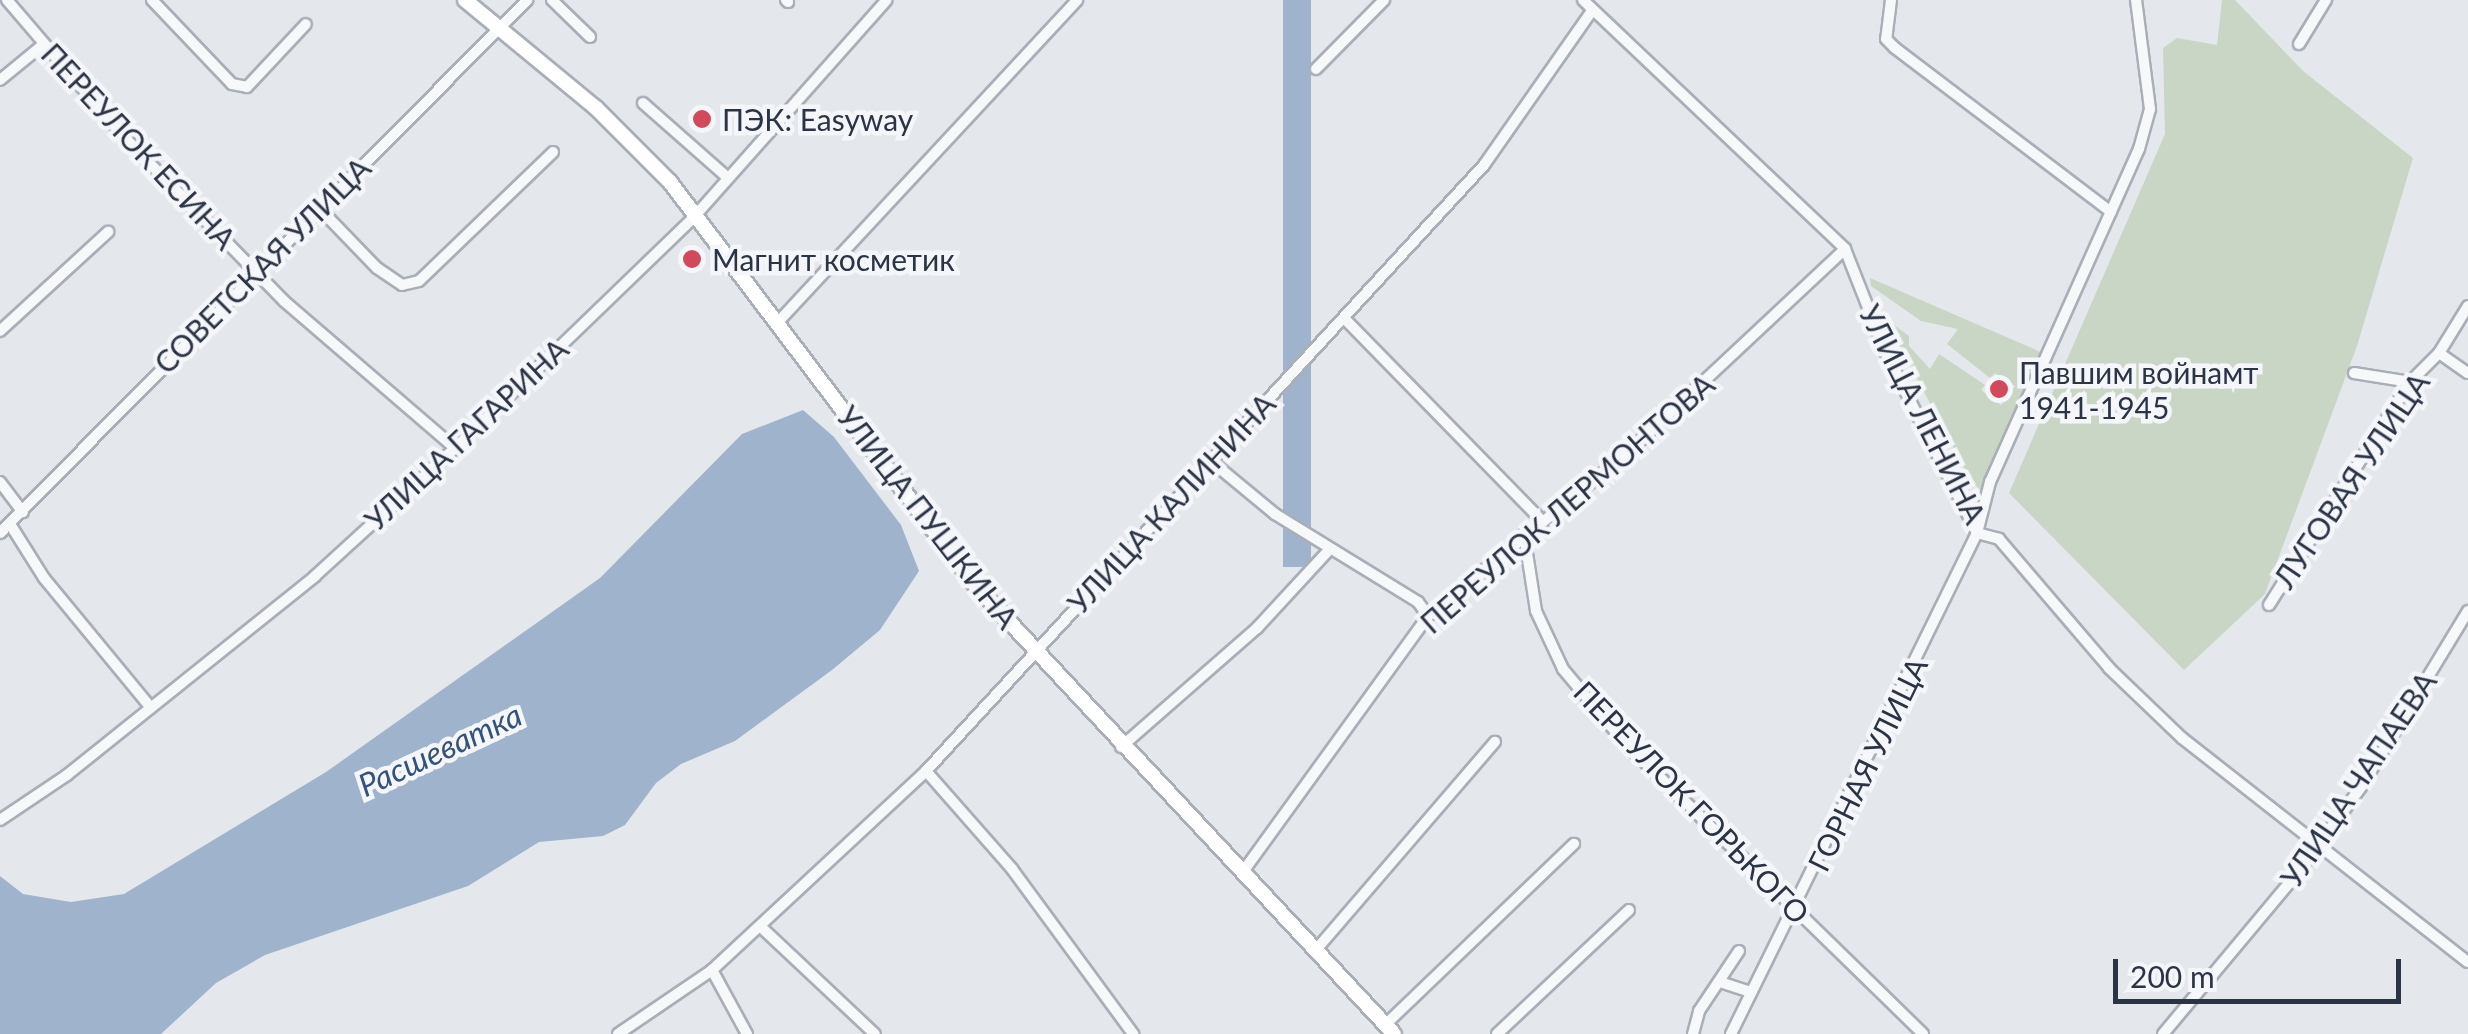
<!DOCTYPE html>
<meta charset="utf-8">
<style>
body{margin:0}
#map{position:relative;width:2468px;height:1034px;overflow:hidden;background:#e4e7ec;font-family:Lato,sans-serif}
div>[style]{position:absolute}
.green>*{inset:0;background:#c9d6c5}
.water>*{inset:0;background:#9fb4cc;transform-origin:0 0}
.roads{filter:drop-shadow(2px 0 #a9aeb7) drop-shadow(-2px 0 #a9aeb7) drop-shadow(0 2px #a9aeb7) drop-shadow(0 -2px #a9aeb7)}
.minor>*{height:10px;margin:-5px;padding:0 5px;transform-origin:5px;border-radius:5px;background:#f7f8fa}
.secondary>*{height:14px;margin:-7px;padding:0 7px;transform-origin:7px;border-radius:7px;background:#fff}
.dots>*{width:28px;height:28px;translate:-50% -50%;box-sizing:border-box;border:5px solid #f4f6f9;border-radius:50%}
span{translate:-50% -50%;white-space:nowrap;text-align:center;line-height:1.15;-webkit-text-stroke:9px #f4f6f9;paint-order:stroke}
.poi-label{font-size:30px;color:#2b3445}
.left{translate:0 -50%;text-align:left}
.street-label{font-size:30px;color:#2b3445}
.water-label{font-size:32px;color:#34527a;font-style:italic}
.scale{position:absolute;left:2113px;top:959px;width:288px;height:45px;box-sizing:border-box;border:5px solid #2b3445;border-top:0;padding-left:12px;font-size:30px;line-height:35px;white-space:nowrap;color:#2b3445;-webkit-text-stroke:8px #f4f6f9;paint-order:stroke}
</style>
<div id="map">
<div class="green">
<i style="clip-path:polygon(2222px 0,2235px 0,2303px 71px,2413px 158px,2357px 346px,2265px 594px,2184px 670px,2009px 493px,2165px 134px,2163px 48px,2177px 38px,2217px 45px)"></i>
<i style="clip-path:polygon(1870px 278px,2043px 353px,1981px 490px,1972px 483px,1885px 318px,1909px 336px,1909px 346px,1930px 369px,1939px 354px,1985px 385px,1981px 390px,2001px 405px,2015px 386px,1995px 373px,1990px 378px,1947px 344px,1958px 329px,1921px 321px,1871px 286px)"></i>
</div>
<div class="water">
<i style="left:1283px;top:0;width:28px;height:567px"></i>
<i style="clip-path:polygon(803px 410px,834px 437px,901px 525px,919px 571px,880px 630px,832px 670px,735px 741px,681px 764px,656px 783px,625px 825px,603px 836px,539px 842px,468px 886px,265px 955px,216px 983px,161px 1034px,0 1034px,0 876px,23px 894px,71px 902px,124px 894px,326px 772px,600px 578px,742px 434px)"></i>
</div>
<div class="roads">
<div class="minor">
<i style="left:7px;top:0;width:183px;rotate:49.4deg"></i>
<i style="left:126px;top:139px;width:226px;rotate:45.7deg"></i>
<i style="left:284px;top:301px;width:225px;rotate:40.7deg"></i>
<i style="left:152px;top:0;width:116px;rotate:46.4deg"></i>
<i style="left:232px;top:84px;width:15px;rotate:11deg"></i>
<i style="left:247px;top:87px;width:86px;rotate:-46.9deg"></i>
<i style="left:552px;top:0;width:53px;rotate:44.2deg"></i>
<i style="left:786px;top:0;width:3px;rotate:45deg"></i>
<i style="left:1583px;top:0;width:361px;rotate:43.5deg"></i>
<i style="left:1845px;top:249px;width:112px;rotate:68.5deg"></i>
<i style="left:1886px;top:353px;width:202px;rotate:63.2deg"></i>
<i style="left:1977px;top:533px;width:23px;rotate:15deg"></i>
<i style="left:1999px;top:539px;width:170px;rotate:49.5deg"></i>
<i style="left:2109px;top:668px;width:101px;rotate:43.8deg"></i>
<i style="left:2182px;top:738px;width:363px;rotate:38.1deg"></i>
<i style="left:1891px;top:0;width:39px;rotate:97deg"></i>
<i style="left:1886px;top:39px;width:13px;rotate:45deg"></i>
<i style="left:1895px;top:48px;width:271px;rotate:37.2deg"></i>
<i style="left:2299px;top:44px;width:52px;rotate:-58.5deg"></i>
<i style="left:1316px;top:69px;width:97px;rotate:-45.4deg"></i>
<i style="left:0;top:80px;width:57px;rotate:-39.3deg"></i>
<i style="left:643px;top:103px;width:113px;rotate:41.4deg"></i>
<i style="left:319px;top:208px;width:83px;rotate:46deg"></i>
<i style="left:377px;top:268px;width:30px;rotate:34deg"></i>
<i style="left:402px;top:285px;width:17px;rotate:-13deg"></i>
<i style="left:419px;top:281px;width:186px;rotate:-43.9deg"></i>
<i style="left:1344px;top:318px;width:284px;rotate:45.7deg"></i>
<i style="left:779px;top:321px;width:438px;rotate:-47.1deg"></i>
<i style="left:0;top:331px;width:147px;rotate:-42.5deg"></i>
<i style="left:2439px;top:353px;width:35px;rotate:35deg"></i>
<i style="left:2354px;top:373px;width:57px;rotate:9.1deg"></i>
<i style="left:1211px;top:461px;width:83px;rotate:39.6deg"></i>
<i style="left:1275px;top:514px;width:168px;rotate:31.6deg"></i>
<i style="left:1418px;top:602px;width:17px;rotate:54deg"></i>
<i style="left:0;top:482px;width:38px;rotate:53deg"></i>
<i style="left:10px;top:524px;width:64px;rotate:57.8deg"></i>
<i style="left:44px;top:578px;width:168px;rotate:50.5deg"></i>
<i style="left:0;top:533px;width:750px;rotate:-45.32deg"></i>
<i style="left:1524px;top:534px;width:78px;rotate:81.1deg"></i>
<i style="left:1536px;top:611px;width:64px;rotate:65deg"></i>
<i style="left:1563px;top:669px;width:98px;rotate:50deg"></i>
<i style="left:1626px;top:744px;width:415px;rotate:44.3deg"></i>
<i style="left:2269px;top:605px;width:264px;rotate:-57.7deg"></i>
<i style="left:2410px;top:382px;width:41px;rotate:-45deg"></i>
<i style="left:2439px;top:353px;width:55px;rotate:-58.3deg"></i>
<i style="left:1121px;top:747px;width:181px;rotate:-41.2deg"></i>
<i style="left:1257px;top:628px;width:106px;rotate:-47.3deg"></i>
<i style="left:926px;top:771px;width:130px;rotate:48.7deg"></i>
<i style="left:1012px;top:869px;width:205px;rotate:53.7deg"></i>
<i style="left:0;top:820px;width:81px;rotate:-33.9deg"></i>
<i style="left:67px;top:775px;width:318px;rotate:-38.7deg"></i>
<i style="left:315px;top:576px;width:190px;rotate:-42.4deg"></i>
<i style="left:455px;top:448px;width:332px;rotate:-44deg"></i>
<i style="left:694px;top:217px;width:290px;rotate:-48.4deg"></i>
<i style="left:1242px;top:873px;width:317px;rotate:-54.1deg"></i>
<i style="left:1428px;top:616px;width:254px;rotate:-39.3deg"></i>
<i style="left:1625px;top:455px;width:301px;rotate:-43.1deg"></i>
<i style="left:761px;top:927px;width:156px;rotate:43.2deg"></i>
<i style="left:1315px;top:951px;width:276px;rotate:-49.3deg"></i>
<i style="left:712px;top:970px;width:73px;rotate:61.3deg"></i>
<i style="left:1720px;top:982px;width:33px;rotate:18deg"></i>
<i style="left:1385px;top:1025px;width:262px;rotate:-43.8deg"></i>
<i style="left:618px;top:1034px;width:114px;rotate:-34.2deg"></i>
<i style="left:712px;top:970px;width:292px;rotate:-42.9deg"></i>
<i style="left:926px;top:771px;width:824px;rotate:-47.36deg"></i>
<i style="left:1484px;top:165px;width:188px;rotate:-55deg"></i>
<i style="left:1497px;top:1034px;width:181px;rotate:-43.2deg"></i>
<i style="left:1693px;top:1034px;width:24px;rotate:-75deg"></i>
<i style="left:1699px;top:1011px;width:72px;rotate:-56.3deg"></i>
<i style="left:1731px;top:1034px;width:558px;rotate:-63.85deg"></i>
<i style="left:1977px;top:533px;width:53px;rotate:-75.7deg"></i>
<i style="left:1990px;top:482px;width:365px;rotate:-65.9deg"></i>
<i style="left:2139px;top:149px;width:41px;rotate:-74.6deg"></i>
<i style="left:2150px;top:109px;width:110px;rotate:-97.3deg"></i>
<i style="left:2163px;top:1034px;width:215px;rotate:-50.1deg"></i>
<i style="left:2301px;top:869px;width:102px;rotate:-53.8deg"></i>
<i style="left:2361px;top:787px;width:206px;rotate:-58.7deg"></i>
</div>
<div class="secondary">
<i style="left:465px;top:0;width:170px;rotate:39.5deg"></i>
<i style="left:596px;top:108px;width:105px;rotate:45deg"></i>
<i style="left:670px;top:182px;width:505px;rotate:52.88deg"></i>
<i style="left:975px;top:585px;width:614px;rotate:46.98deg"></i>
</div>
</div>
<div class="dots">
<i style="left:702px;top:119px;background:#d1495b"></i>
<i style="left:692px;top:259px;background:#d1495b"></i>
<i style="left:1999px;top:389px;background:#d1495b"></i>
</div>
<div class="poi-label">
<span class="left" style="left:722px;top:119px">ПЭК: Easyway</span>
<span class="left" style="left:712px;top:259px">Магнит косметик</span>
<span class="left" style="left:2019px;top:389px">Павшим войнамт<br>1941-1945</span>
</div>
<div class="street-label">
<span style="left:139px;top:146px;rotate:47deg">ПЕРЕУЛОК ЕСИНА</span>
<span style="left:262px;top:265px;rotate:-45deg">СОВЕТСКАЯ УЛИЦА</span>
<span style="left:1923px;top:414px;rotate:63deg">УЛИЦА ЛЕНИНА</span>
<span style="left:466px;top:434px;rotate:-43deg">УЛИЦА ГАГАРИНА</span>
<span style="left:2351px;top:480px;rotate:-56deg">ЛУГОВАЯ УЛИЦА</span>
<span style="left:1171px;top:503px;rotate:-47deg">УЛИЦА КАЛИНИНА</span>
<span style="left:1567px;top:503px;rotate:-41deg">ПЕРЕУЛОК ЛЕРМОНТОВА</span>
<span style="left:928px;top:517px;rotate:52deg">УЛИЦА ПУШКИНА</span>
<span style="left:1867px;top:764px;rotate:-64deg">ГОРНАЯ УЛИЦА</span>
<span style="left:2358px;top:779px;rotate:-56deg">УЛИЦА ЧАПАЕВА</span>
<span style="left:1692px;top:802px;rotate:46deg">ПЕРЕУЛОК ГОРЬКОГО</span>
</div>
<div class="water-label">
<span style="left:440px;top:750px;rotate:-25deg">Расшеватка</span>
</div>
<div class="scale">200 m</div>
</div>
